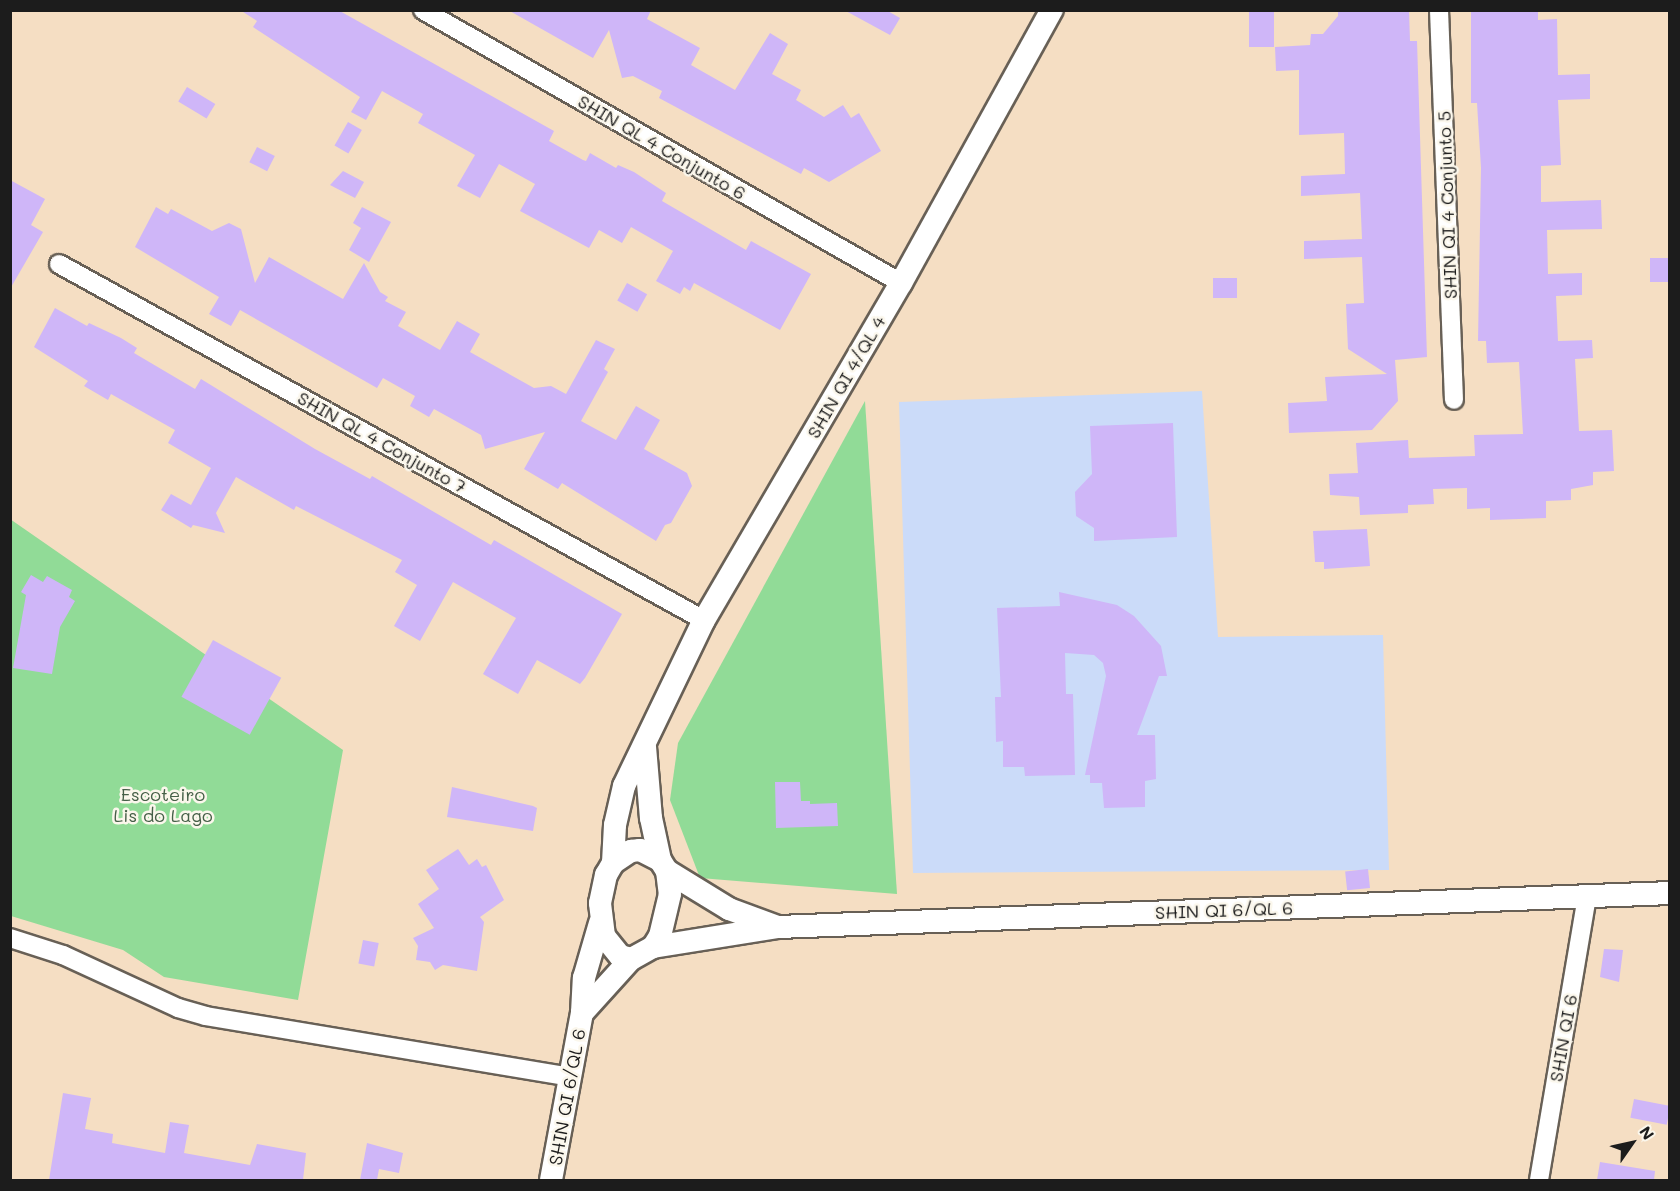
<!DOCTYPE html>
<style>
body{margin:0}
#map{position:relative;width:1680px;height:1191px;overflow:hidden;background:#f5dec3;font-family:Mali,sans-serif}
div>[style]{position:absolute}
.built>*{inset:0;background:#cbdbf9}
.green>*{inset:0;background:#91db97}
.building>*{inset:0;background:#cfb6f8;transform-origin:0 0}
.roads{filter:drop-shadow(2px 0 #686056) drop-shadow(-2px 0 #686056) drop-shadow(0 2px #686056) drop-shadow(0 -2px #686056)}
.minor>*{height:18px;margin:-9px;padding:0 9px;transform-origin:9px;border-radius:9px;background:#fff}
.tertiary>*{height:22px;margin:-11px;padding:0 11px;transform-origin:11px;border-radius:11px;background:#fff}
span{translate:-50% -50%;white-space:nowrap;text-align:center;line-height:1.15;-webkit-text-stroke:5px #fbf7ec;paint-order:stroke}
.street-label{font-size:18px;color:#1c1c1c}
.park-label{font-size:18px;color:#455f47}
.frame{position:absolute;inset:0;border:12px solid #1c1c1c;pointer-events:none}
.north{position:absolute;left:1602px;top:1113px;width:60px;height:60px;-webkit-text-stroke:4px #fbf7ec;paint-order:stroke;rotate:56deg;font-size:16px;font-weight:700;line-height:24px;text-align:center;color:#1c1c1c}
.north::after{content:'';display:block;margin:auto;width:21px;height:27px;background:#1c1c1c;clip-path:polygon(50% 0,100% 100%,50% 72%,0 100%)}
</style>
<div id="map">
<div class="built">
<i style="clip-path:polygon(1202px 391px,1218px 637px,1383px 635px,1389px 870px,913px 873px,899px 402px)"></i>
</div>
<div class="green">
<i style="clip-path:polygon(865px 401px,897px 894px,700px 878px,670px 800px,678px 743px)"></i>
<i style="clip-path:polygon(10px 519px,343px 750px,298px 1000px,164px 977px,123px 950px,11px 916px)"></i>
</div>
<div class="building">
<i style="clip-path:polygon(240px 10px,338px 10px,554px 131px,549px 141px,583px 160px,586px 161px,590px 153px,616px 168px,618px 165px,634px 172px,666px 193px,662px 201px,746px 250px,751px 241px,811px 274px,780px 330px,694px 283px,690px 291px,684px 287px,680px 294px,656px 281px,673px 251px,631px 227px,622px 243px,599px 230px,589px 248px,520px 211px,535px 184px,499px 164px,480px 198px,457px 186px,475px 155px,418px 123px,423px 114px,382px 91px,366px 120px,351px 112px,360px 97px,253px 27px,257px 21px)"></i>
<i style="clip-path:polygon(508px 10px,651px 10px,647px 19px,700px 48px,691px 65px,735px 90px,770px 33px,788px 44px,772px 74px,801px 90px,796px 100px,824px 117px,843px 105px,851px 118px,859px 113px,881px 151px,829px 182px,804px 168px,801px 174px,659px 98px,662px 91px,633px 76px,622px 78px,609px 30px,593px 58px)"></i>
<i style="clip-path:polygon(844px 10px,886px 10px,900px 18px,890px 35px)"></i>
<i style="left:1249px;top:10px;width:25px;height:37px"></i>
<i style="clip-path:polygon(1338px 10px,1409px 10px,1410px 41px,1417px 41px,1427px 357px,1395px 360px,1398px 401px,1372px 430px,1289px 433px,1288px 403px,1327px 401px,1325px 377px,1387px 374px,1348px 349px,1346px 304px,1364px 303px,1362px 257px,1304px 259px,1304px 241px,1362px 239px,1360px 193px,1301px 196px,1301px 176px,1345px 174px,1344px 133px,1299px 135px,1299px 70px,1276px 71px,1275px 47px,1310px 45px,1311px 34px,1323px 34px,1338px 16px)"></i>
<i style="clip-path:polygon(1471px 10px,1538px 10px,1538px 20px,1557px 19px,1558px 75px,1590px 74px,1590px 99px,1558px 100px,1561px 165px,1541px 166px,1541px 202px,1601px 200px,1602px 229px,1547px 230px,1548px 274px,1582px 273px,1582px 295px,1556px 296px,1558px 341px,1592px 340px,1593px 358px,1575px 359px,1579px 431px,1612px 430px,1614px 471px,1593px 472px,1593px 485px,1571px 489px,1571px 500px,1546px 501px,1546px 518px,1490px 520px,1490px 508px,1467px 509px,1467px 488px,1433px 489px,1434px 504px,1408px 505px,1408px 513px,1360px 515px,1359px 497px,1330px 495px,1329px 474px,1358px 473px,1356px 443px,1408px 440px,1409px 458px,1475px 456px,1474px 435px,1523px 434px,1519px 362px,1487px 363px,1486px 341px,1478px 341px,1481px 168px,1477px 103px,1471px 103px)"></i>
<i style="left:187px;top:87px;width:33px;height:17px;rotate:31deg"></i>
<i style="left:348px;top:122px;width:16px;height:27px;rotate:30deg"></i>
<i style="left:257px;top:147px;width:20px;height:17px;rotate:27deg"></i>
<i style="clip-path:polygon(343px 171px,364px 182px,355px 198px,330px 185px)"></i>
<i style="clip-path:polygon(10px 180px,45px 199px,31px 225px,43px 232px,10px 289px)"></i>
<i style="clip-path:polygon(156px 207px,168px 214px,171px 209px,212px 231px,229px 223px,241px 229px,255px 283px,269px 257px,343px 299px,364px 263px,380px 292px,388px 297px,385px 301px,406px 312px,398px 326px,440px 350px,457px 321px,480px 334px,470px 352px,534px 388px,551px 386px,566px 394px,596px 340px,615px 349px,604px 369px,608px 372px,581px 421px,616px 440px,636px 406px,660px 420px,644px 449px,687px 473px,692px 486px,671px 523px,665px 525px,656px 541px,562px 483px,558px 489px,524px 469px,545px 432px,485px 449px,481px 435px,434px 409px,429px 417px,410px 406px,415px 396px,383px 378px,377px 388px,240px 310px,231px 326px,209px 314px,219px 297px,135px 247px)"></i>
<i style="clip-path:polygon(362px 207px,391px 222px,369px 262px,349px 250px,361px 228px,353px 223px)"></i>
<i style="left:1670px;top:258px;width:24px;height:20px;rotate:90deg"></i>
<i style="left:1213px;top:278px;width:24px;height:20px"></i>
<i style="left:627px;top:283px;width:23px;height:20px;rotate:29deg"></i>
<i style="clip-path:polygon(55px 308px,87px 326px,89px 323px,121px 338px,137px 348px,134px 353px,195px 389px,201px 379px,315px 449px,370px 479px,372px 476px,491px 545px,494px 540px,622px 614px,585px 678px,580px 684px,537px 660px,518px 694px,483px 674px,516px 618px,453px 582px,420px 641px,394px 626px,417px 585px,395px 572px,402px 560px,296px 506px,294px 510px,236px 477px,216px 513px,225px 533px,193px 525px,191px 528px,161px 510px,171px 494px,191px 505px,211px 468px,168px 443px,175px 430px,111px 394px,108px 400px,84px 386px,88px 381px,34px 347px)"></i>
<i style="clip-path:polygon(1173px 423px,1177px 537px,1094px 541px,1094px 528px,1076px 516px,1075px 492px,1092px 474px,1090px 426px)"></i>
<i style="clip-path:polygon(1367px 529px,1370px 566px,1324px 569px,1324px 562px,1315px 562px,1313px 531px)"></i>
<i style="clip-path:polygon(31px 575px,43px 582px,47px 576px,72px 590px,69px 597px,75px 601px,60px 627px,52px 674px,13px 668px,26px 595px,21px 592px)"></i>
<i style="clip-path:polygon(1059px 592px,1117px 605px,1134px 616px,1161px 646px,1167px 676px,1159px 676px,1137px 735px,1155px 735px,1156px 779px,1145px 781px,1145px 807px,1104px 808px,1102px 783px,1090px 783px,1090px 775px,1085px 775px,1106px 676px,1103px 663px,1094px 655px,1065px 653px,1066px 694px,1073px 694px,1075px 775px,1025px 776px,1024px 767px,1003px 767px,1003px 741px,996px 742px,995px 697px,1001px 697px,997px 608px,1060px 606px)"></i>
<i style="left:213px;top:640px;width:78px;height:65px;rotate:29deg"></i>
<i style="clip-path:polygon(775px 782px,800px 782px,801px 801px,810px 801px,810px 804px,837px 803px,838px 826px,776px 828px)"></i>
<i style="clip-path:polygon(452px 787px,533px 806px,537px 808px,533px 831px,447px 817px)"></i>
<i style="clip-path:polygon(458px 849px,469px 865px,477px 859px,482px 867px,486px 865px,504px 900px,480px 917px,484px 922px,477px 971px,443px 965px,435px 970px,430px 962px,416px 960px,418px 946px,413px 938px,434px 928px,418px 904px,439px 889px,426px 870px)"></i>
<i style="left:1368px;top:869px;width:19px;height:23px;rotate:84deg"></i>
<i style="left:363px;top:940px;width:16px;height:24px;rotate:11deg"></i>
<i style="clip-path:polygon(1604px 949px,1623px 950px,1619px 982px,1600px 977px)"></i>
<i style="clip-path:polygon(63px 1093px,91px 1098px,85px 1129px,113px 1134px,112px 1143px,165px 1153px,170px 1122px,189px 1125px,184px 1153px,250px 1165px,257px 1144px,306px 1153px,303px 1180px,49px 1180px)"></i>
<i style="left:1634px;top:1099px;width:37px;height:19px;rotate:11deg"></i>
<i style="clip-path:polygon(367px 1143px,403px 1153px,399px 1173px,379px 1169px,377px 1180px,360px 1180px)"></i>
<i style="clip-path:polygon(1600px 1162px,1655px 1171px,1654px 1180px,1597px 1180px)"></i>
</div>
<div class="roads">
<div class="minor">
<i style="left:423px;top:10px;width:550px;rotate:29.73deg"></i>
<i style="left:1439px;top:10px;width:390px;rotate:87.8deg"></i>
<i style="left:59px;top:264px;width:737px;rotate:28.9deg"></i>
<i style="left:10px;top:938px;width:56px;rotate:17.8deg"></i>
<i style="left:63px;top:955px;width:127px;rotate:24.7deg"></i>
<i style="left:178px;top:1008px;width:29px;rotate:16deg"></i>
<i style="left:206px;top:1016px;width:368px;rotate:9.5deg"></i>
<i style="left:1539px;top:1180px;width:288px;rotate:-80.4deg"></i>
</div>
<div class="tertiary">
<i style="left:645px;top:747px;width:71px;rotate:85.2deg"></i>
<i style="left:651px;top:818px;width:43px;rotate:77.9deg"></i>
<i style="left:640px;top:850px;width:22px;rotate:27deg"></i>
<i style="left:660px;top:860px;width:13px;rotate:58deg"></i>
<i style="left:667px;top:871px;width:23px;rotate:83deg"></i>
<i style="left:670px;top:894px;width:43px;rotate:103.4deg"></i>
<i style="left:660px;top:936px;width:13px;rotate:122deg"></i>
<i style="left:653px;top:947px;width:25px;rotate:151deg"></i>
<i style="left:631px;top:959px;width:11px;rotate:-165deg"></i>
<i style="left:620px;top:956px;width:26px;rotate:-129deg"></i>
<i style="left:604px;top:936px;width:33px;rotate:-97deg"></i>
<i style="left:600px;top:903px;width:29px;rotate:-78deg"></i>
<i style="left:606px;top:875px;width:14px;rotate:-60deg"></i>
<i style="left:613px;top:863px;width:22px;rotate:-34deg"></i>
<i style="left:631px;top:851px;width:9px;rotate:-6deg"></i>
<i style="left:613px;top:863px;width:38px;rotate:-87deg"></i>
<i style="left:615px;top:825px;width:40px;rotate:-77deg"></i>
<i style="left:624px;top:786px;width:184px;rotate:-64.3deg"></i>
<i style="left:704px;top:620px;width:390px;rotate:-59.7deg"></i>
<i style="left:901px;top:283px;width:312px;rotate:-61.1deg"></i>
<i style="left:667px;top:871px;width:73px;rotate:31.5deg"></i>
<i style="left:729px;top:909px;width:52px;rotate:20.2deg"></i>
<i style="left:653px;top:947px;width:127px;rotate:-9.1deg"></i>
<i style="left:778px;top:927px;width:893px;rotate:-2.18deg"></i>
<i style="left:582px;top:1013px;width:73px;rotate:-47.8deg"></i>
<i style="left:551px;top:1180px;width:170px;rotate:-79.5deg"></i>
<i style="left:582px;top:1013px;width:35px;rotate:-87deg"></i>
<i style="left:584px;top:978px;width:57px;rotate:-73.8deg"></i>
</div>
</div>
<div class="street-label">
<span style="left:662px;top:147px;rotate:30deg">SHIN QL 4 Conjunto 6</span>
<span style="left:1447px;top:205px;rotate:-92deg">SHIN QI 4 Conjunto 5</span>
<span style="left:846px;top:377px;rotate:-60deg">SHIN QI 4/QL 4</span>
<span style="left:382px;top:442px;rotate:29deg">SHIN QL 4 Conjunto 7</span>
<span style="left:1224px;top:910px;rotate:-2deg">SHIN QI 6/QL 6</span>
<span style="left:1563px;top:1038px;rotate:-80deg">SHIN QI 6</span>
<span style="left:567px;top:1097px;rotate:-80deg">SHIN QI 6/QL 6</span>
</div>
<div class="park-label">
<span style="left:163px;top:805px">Escoteiro<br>Lis do Lago</span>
</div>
<div class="frame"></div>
<div class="north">N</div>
</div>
